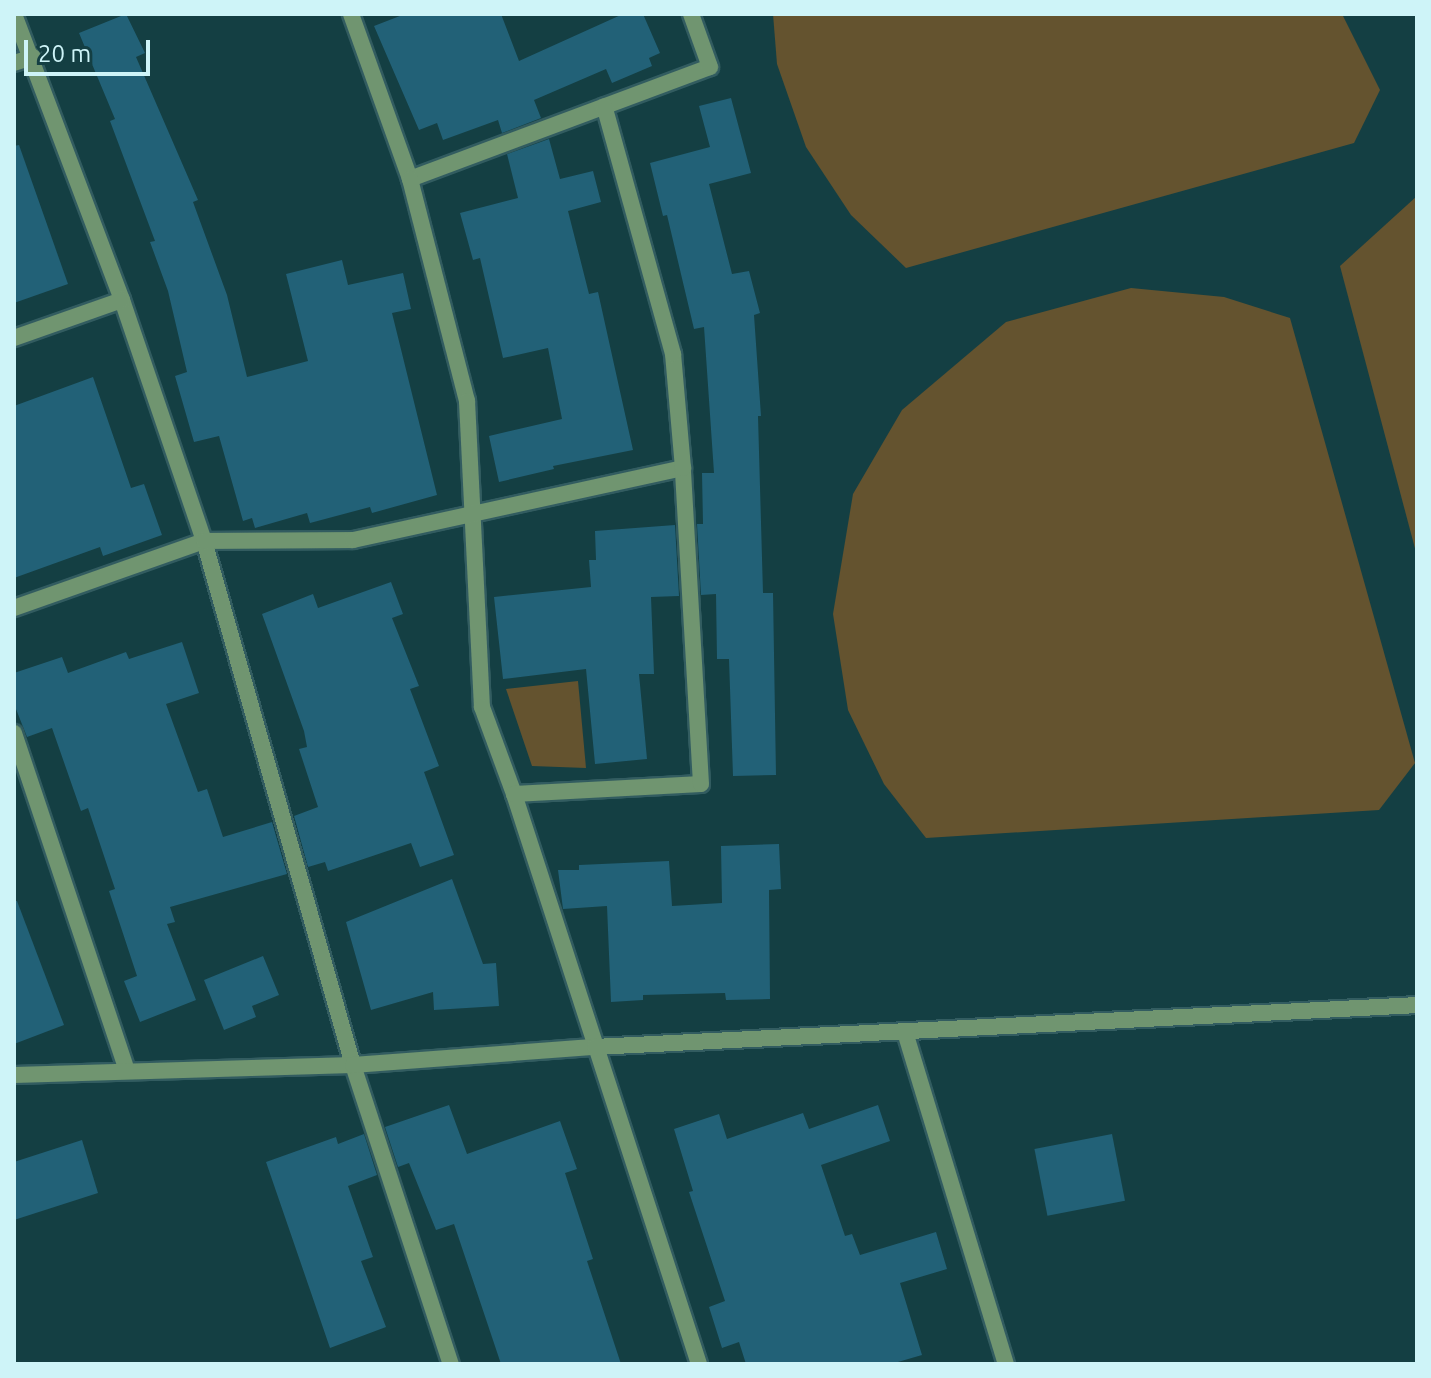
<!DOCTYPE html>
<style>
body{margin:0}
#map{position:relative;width:1431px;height:1378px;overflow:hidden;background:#143f43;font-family:Ubuntu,sans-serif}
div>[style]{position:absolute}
.green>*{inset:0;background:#64532f}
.building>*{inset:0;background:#226177;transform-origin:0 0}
.roads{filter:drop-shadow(2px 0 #325c60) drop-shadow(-2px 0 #325c60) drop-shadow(0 2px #325c60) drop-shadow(0 -2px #325c60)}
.street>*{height:16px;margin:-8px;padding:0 8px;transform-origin:8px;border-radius:8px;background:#709570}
span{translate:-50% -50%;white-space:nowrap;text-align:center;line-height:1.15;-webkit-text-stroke:7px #143f43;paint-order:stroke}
.frame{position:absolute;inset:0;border:16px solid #cef4f8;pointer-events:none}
.scale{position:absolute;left:24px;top:40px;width:126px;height:36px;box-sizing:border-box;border:4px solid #cef4f8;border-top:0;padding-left:10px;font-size:24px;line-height:28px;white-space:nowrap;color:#cef4f8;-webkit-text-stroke:6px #143f43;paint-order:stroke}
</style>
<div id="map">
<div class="green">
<i style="clip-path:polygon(773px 14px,1342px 14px,1380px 90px,1354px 143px,906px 268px,851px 215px,806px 147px,777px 64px)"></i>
<i style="clip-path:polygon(1417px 196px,1417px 556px,1340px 266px)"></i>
<i style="clip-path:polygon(1131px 288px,1224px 297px,1290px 318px,1415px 763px,1379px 810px,926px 838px,884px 784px,848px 710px,833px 614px,853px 494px,902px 410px,1006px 322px)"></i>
<i style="clip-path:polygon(578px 681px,586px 768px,532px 766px,506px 689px)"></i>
</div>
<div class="building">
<i style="clip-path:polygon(126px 14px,145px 53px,136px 57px,198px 200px,193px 202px,227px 295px,247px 377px,308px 361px,286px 274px,342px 260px,348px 285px,403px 273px,411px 309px,392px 313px,437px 495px,372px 513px,370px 507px,310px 523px,307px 513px,255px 528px,252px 518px,243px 521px,219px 436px,194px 442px,175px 376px,187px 372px,168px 291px,150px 242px,155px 241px,110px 121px,115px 119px,79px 33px)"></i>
<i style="clip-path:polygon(405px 14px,501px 14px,519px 61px,623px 14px,643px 14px,660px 53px,649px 58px,652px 66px,612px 83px,606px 69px,534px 100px,541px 118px,502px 133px,498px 120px,443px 140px,437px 123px,419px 130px,374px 26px)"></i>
<i style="clip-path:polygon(731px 98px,751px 173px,709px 184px,732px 274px,749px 271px,760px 313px,754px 315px,761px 416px,758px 416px,763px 593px,773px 593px,776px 775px,733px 776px,729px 659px,717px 659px,716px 594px,701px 595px,697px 524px,703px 524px,702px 473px,714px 473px,704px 327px,694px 329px,667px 215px,663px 216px,650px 163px,710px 147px,699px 106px)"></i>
<i style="clip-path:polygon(549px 139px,560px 179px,593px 171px,601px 202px,568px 211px,589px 294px,598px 292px,633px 450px,553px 466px,554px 469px,499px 482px,489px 436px,562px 419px,548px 348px,503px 358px,480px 258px,473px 260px,460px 213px,518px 198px,507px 154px)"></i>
<i style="clip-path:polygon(19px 145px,68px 284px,14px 303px,14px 146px)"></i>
<i style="clip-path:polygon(93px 377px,131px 488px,144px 484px,162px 535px,103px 556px,100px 547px,14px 578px,14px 406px)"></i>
<i style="clip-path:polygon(675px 525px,679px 596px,651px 597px,654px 674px,639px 674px,647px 759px,595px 764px,586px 669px,503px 679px,494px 597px,591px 587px,589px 560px,596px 560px,595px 531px)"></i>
<i style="clip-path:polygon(391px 582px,403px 614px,392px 618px,419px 686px,410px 689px,439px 766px,424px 772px,454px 855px,420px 867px,411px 843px,328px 871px,325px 862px,308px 867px,294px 816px,318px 807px,299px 749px,307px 747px,304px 731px,262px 614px,313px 594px,318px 608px)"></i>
<i style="clip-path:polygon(182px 642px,199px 693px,166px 704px,198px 792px,207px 789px,223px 837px,272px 822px,287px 874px,170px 907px,175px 922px,167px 924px,196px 1000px,140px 1022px,124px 981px,137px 976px,109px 891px,115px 889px,88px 808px,81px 811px,52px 728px,27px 737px,14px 704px,14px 673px,62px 657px,68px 673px,126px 652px,129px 659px)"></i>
<i style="clip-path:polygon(779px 844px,781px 889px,769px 890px,770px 999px,726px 1000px,725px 993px,643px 995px,643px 1000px,611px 1002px,607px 906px,563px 909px,558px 870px,579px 870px,579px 865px,669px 861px,672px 906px,722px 903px,721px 846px)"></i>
<i style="clip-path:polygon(452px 879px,483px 964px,496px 963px,499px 1006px,434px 1010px,433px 992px,371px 1010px,346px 922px)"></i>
<i style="clip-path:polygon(14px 901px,17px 901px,64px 1025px,14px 1044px)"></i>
<i style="clip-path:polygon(263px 956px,279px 995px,252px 1006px,256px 1017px,224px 1030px,204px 980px)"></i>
<i style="clip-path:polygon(449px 1105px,467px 1154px,560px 1121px,577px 1169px,565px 1173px,593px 1259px,587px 1261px,621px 1364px,501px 1364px,454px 1224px,436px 1230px,409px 1163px,398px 1167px,385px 1127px)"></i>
<i style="clip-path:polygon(878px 1105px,890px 1141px,821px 1165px,845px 1236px,852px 1234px,860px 1255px,936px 1232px,947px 1269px,900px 1283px,922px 1355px,891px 1364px,746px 1364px,739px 1342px,722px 1348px,709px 1307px,725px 1301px,689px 1192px,693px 1191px,674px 1129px,719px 1114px,727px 1139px,803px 1113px,809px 1129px)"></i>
<i style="clip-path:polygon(364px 1134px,377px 1175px,348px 1186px,373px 1257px,361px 1261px,386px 1327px,330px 1348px,266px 1162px,336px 1137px,338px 1144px)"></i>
<i style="left:1112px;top:1134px;width:68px;height:79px;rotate:79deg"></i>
<i style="clip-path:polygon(82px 1140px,98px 1193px,14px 1220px,14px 1162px)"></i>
</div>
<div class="roads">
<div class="street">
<i style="left:14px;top:14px;width:306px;rotate:69.3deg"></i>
<i style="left:122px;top:300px;width:255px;rotate:71.2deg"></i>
<i style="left:204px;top:541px;width:545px;rotate:74.13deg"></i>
<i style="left:353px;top:1065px;width:315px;rotate:71.9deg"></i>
<i style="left:351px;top:14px;width:175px;rotate:70.3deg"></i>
<i style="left:410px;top:179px;width:320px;rotate:-20.5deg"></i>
<i style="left:710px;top:67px;width:56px;rotate:-109.7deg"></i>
<i style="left:14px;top:63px;width:20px;rotate:-18deg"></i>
<i style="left:410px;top:179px;width:229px;rotate:75.6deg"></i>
<i style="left:467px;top:401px;width:306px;rotate:87.2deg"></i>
<i style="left:482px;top:707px;width:93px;rotate:69.8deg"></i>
<i style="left:514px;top:794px;width:599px;rotate:72.02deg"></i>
<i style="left:14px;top:338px;width:114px;rotate:-19.4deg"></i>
<i style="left:14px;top:608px;width:201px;rotate:-19.4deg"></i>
<i style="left:204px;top:541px;width:149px;rotate:-0.4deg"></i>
<i style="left:353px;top:540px;width:338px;rotate:-12.3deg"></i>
<i style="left:14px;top:733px;width:355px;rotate:71.5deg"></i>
<i style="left:514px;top:794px;width:187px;rotate:-3.1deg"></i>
<i style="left:701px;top:784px;width:317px;rotate:-93.3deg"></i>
<i style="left:683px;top:468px;width:114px;rotate:-95deg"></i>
<i style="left:673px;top:354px;width:257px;rotate:-105.5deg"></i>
<i style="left:905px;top:1032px;width:347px;rotate:73.1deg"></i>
<i style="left:14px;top:1075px;width:339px;rotate:-1.7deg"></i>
<i style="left:353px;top:1065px;width:243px;rotate:-4.3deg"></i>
<i style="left:595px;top:1047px;width:823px;rotate:-2.92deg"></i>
</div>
</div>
<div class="frame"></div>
<div class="scale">20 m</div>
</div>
